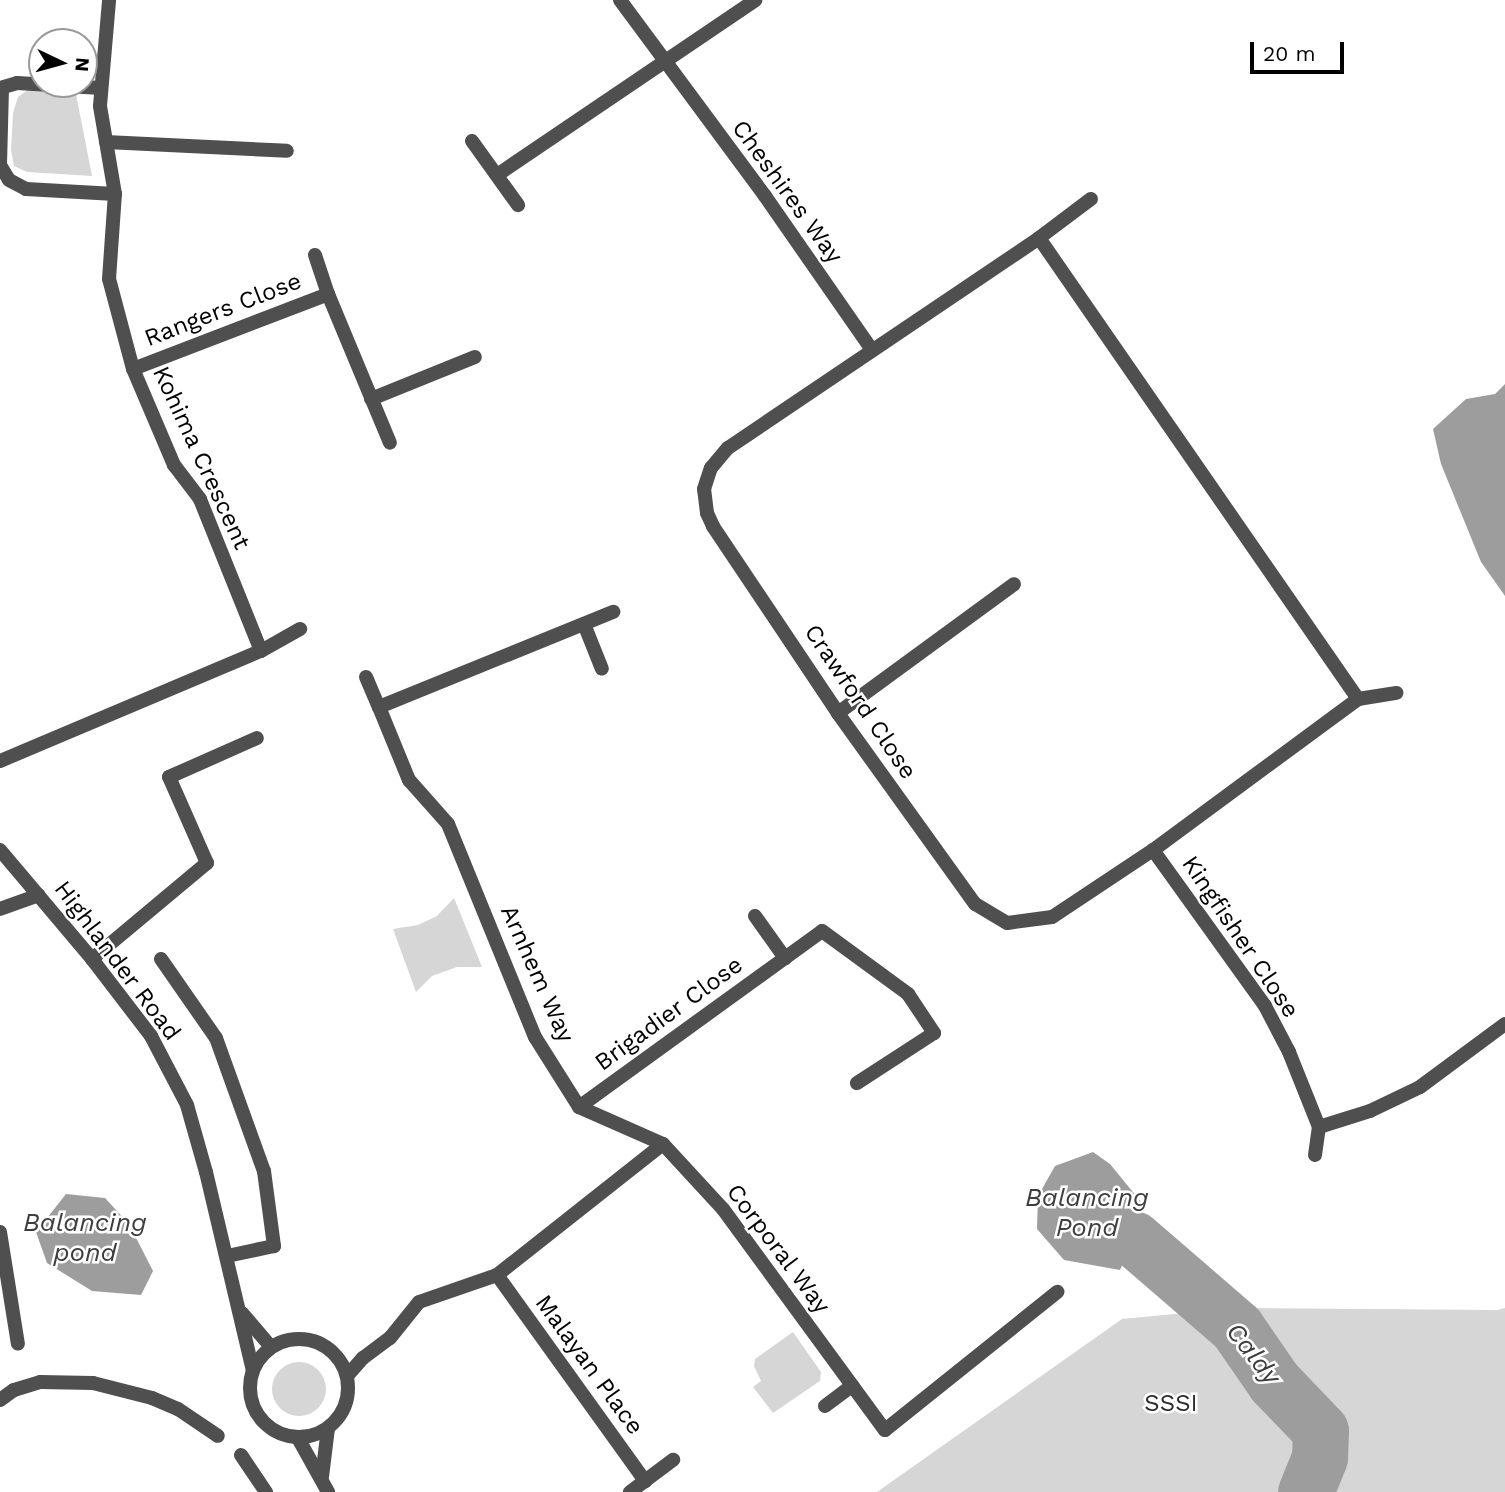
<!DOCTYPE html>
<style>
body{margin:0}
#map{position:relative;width:1505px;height:1492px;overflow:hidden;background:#fff;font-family:"Work Sans",sans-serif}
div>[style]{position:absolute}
.green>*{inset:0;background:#d6d6d6}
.round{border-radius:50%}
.water>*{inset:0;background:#9d9d9d}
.river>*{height:56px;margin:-28px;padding:0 28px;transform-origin:28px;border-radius:28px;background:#9d9d9d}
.service>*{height:14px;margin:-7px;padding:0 7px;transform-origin:7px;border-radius:7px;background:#4f4f4f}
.minor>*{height:14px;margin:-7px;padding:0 7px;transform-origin:7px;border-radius:7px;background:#4f4f4f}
.minor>.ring{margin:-7px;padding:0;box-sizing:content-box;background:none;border:14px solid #4f4f4f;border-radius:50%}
span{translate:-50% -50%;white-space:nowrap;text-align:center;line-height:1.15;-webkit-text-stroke:5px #fff;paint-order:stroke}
.street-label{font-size:24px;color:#000}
.park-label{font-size:24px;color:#2d2d2d}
.water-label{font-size:26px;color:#3e3e3e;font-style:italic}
.north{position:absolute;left:28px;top:28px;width:70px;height:70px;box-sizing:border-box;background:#fff;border:2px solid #999;border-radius:50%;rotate:95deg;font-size:19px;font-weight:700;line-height:28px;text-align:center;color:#000}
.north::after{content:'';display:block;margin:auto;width:24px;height:32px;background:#000;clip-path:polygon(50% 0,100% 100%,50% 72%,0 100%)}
.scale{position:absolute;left:1250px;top:42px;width:94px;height:32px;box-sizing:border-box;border:4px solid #000;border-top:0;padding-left:9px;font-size:21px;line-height:24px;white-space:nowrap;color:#000;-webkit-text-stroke:5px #fff;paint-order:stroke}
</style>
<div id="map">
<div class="green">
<i style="clip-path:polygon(29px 89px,76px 94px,92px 176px,27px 172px,14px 166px,11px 150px,13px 113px,18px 97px)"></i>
<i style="clip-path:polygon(454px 898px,482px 967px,457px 967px,432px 976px,416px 992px,393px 929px,418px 925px,437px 916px)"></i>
<i style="clip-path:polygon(evenodd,1237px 1308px,1497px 1310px,1505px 1308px,1505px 1492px,877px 1492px,1122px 1319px,1237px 1308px,1238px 1308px,1321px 1431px,1326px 1440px,1226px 1330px,1238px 1308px)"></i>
<i style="clip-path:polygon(793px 1332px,821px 1372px,820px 1381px,773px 1413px,753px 1387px,761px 1381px,754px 1366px,755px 1359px)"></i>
<i class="round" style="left:272px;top:1362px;width:54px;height:54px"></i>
</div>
<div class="water">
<i style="clip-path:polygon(1505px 384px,1505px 596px,1481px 562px,1441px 464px,1433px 429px,1466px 399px,1495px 394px)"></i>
<i style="clip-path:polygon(1093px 1152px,1110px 1164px,1141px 1202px,1134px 1239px,1120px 1270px,1064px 1260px,1037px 1229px,1038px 1196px,1055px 1166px)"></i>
<i style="clip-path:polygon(66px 1194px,105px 1198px,129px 1224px,153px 1271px,141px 1295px,92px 1291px,47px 1263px,36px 1232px)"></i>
</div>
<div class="river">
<i style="left:1134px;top:1239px;width:136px;rotate:40.8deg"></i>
<i style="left:1237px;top:1328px;width:67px;rotate:55.4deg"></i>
<i style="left:1275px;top:1383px;width:66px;rotate:46.2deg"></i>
<i style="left:1321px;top:1431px;width:27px;rotate:92deg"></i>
<i style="left:1320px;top:1458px;width:37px;rotate:112deg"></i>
</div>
<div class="service">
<i style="left:0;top:88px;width:18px;rotate:-16deg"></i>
<i style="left:17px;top:83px;width:84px;rotate:3.4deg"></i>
<i style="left:2px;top:88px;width:77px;rotate:91.5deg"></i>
<i style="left:0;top:165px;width:17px;rotate:59deg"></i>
<i style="left:9px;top:180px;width:19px;rotate:28deg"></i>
<i style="left:26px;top:189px;width:89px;rotate:3.2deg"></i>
<i style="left:106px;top:142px;width:181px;rotate:2.8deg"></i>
<i style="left:161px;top:959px;width:96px;rotate:55.2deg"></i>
<i style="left:216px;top:1038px;width:141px;rotate:70.2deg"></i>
<i style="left:264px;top:1171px;width:76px;rotate:82.4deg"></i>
<i style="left:274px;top:1246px;width:48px;rotate:168deg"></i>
<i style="left:0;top:1232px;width:113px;rotate:80.9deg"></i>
<i style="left:0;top:1400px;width:17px;rotate:-36deg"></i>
<i style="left:14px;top:1390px;width:27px;rotate:-17deg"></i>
<i style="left:40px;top:1382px;width:53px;rotate:1.1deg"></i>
<i style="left:93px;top:1383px;width:61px;rotate:14.3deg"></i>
<i style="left:152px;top:1398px;width:28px;rotate:23deg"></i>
<i style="left:178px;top:1409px;width:48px;rotate:34deg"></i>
<i style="left:241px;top:1455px;width:45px;rotate:56deg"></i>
</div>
<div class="minor">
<i style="left:620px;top:0;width:244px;rotate:53.5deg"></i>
<i style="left:765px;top:196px;width:188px;rotate:55.2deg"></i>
<i style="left:472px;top:141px;width:79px;rotate:54.3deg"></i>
<i style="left:497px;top:175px;width:312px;rotate:-34.1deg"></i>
<i style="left:1039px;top:238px;width:561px;rotate:55.32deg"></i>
<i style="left:1358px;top:699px;width:255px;rotate:143.6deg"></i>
<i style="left:1153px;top:850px;width:121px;rotate:146.4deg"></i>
<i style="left:1052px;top:917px;width:45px;rotate:172.4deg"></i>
<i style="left:1007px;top:923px;width:37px;rotate:-149deg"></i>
<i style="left:975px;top:904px;width:235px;rotate:-125.7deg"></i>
<i style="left:838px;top:713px;width:225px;rotate:-123.8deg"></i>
<i style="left:713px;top:526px;width:14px;rotate:-115deg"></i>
<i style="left:707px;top:513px;width:24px;rotate:-97deg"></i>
<i style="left:704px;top:489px;width:22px;rotate:-72deg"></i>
<i style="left:711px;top:468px;width:26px;rotate:-50deg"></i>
<i style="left:728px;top:448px;width:375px;rotate:-34deg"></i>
<i style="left:1039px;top:238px;width:65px;rotate:-36.9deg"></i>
<i style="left:315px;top:255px;width:41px;rotate:71.6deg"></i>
<i style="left:133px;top:369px;width:209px;rotate:-21deg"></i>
<i style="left:328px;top:294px;width:161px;rotate:67.4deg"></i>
<i style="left:371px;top:399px;width:112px;rotate:-22deg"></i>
<i style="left:584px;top:624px;width:48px;rotate:68.2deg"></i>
<i style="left:261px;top:651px;width:45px;rotate:-29.4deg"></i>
<i style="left:366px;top:677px;width:33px;rotate:67deg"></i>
<i style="left:379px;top:707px;width:253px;rotate:-22.1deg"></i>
<i style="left:1358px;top:699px;width:39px;rotate:-9deg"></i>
<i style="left:379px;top:707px;width:79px;rotate:67.7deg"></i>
<i style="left:409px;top:780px;width:59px;rotate:48.4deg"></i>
<i style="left:448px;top:824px;width:230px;rotate:67.8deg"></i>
<i style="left:535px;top:1037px;width:83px;rotate:57.8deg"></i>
<i style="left:579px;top:1107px;width:92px;rotate:23.8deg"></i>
<i style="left:663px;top:1144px;width:88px;rotate:47.3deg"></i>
<i style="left:723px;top:1209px;width:274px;rotate:53.8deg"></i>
<i style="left:885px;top:1430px;width:221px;rotate:-38.7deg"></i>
<i style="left:838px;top:713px;width:218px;rotate:-36.2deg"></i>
<i style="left:0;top:761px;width:283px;rotate:-22.9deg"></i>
<i style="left:261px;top:651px;width:164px;rotate:-111.9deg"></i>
<i style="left:200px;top:499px;width:43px;rotate:-127.4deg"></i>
<i style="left:174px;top:465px;width:104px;rotate:-113.1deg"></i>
<i style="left:133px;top:369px;width:93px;rotate:-104.9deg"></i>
<i style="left:109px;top:279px;width:85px;rotate:-86deg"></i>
<i style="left:115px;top:194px;width:89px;rotate:-99.7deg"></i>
<i style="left:100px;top:106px;width:106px;rotate:-85.1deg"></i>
<i style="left:0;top:850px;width:143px;rotate:49.8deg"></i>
<i style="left:92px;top:959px;width:97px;rotate:52.5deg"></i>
<i style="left:151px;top:1036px;width:78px;rotate:62.4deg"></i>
<i style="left:187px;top:1105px;width:70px;rotate:74.2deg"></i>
<i style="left:206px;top:1172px;width:204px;rotate:76.7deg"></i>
<i style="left:1153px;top:850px;width:192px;rotate:54.3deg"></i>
<i style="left:1265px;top:1006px;width:52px;rotate:62.4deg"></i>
<i style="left:1289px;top:1052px;width:81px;rotate:68.2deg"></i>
<i style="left:1319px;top:1127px;width:53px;rotate:-17.4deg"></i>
<i style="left:1370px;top:1111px;width:55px;rotate:-25.6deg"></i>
<i style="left:1420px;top:1087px;width:106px;rotate:-36.5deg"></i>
<i style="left:0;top:909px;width:41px;rotate:-19.7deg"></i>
<i style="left:755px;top:916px;width:52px;rotate:54.5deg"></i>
<i style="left:92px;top:959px;width:150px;rotate:-39.9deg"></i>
<i style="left:207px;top:863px;width:94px;rotate:-113.8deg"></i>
<i style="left:169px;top:777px;width:96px;rotate:-23.9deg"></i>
<i style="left:579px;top:1107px;width:300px;rotate:-35.9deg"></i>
<i style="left:822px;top:931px;width:107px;rotate:36.2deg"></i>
<i style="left:908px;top:994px;width:47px;rotate:56.3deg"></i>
<i style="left:934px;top:1033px;width:92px;rotate:147deg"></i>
<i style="left:1315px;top:1155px;width:28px;rotate:-82deg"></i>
<i style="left:497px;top:1275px;width:254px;rotate:54.3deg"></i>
<i style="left:242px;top:1313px;width:45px;rotate:49.5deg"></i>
<i class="ring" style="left:250px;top:1339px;width:84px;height:84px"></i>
<i style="left:348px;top:1375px;width:23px;rotate:-49deg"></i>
<i style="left:363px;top:1358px;width:34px;rotate:-37deg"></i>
<i style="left:390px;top:1338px;width:46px;rotate:-51.1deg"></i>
<i style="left:419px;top:1302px;width:83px;rotate:-19.1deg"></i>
<i style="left:497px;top:1275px;width:211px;rotate:-38.3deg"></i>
<i style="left:825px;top:1406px;width:34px;rotate:-37deg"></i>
<i style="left:298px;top:1438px;width:62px;rotate:60.9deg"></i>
<i style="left:322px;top:1477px;width:49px;rotate:-83deg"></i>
<i style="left:630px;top:1492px;width:54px;rotate:-36.7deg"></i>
</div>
<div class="street-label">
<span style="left:787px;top:192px;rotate:54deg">Cheshires Way</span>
<span style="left:223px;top:310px;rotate:-21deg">Rangers Close</span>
<span style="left:201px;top:458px;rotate:65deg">Kohima Crescent</span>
<span style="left:860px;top:702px;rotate:56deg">Crawford Close</span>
<span style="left:1240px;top:937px;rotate:56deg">Kingfisher Close</span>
<span style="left:117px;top:961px;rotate:53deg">Highlander Road</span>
<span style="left:537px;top:974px;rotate:66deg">Arnhem Way</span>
<span style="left:669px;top:1014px;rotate:-36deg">Brigadier Close</span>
<span style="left:778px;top:1249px;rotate:53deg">Corporal Way</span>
<span style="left:589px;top:1365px;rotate:54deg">Malayan Place</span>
</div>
<div class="park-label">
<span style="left:1171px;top:1404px">SSSI</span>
</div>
<div class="water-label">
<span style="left:1087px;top:1213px">Balancing<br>Pond</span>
<span style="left:85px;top:1238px">Balancing<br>pond</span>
<span style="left:1253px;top:1354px;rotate:52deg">Caldy</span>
</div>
<div class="north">N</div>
<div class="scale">20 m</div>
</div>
